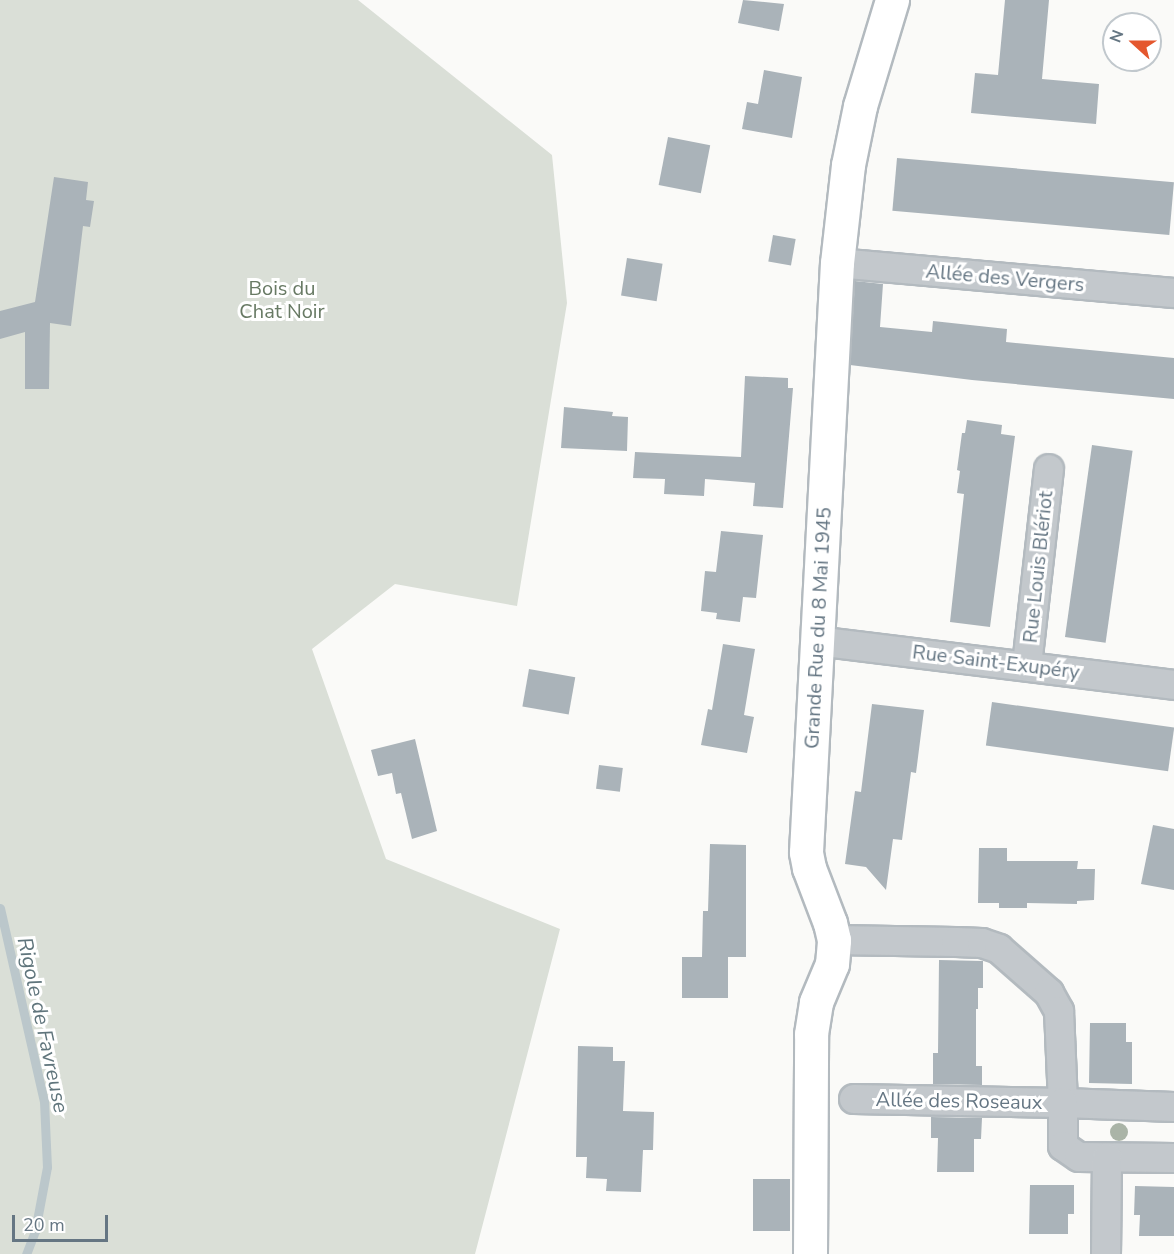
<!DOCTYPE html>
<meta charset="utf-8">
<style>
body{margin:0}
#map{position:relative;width:1174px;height:1254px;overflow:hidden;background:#fafaf8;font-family:"Nunito Sans",sans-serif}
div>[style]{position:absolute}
.green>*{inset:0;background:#dadfd7}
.stream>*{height:9px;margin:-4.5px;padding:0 4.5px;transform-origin:4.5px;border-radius:4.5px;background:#bbc7cb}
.building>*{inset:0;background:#aab3b9;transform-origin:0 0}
.roads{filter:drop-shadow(2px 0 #b3babf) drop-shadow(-2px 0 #b3babf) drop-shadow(0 2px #b3babf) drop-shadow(0 -2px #b3babf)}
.street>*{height:28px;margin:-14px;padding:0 14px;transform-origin:14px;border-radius:14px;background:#c3c8cc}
.secondary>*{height:33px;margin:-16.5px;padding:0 16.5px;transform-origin:16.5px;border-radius:16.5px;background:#fff}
.trees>*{width:18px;height:18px;margin:-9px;border-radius:50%;background:#aab4a7}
span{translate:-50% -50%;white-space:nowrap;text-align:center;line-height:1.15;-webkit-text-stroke:6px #fff;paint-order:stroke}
.street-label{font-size:20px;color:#657683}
.park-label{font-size:20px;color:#687a64}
.water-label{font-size:21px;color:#60757c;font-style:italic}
.north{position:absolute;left:1102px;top:12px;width:60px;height:60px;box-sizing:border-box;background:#fff;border:2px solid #c1c8cd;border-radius:50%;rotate:291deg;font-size:16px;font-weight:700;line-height:24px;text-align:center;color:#657683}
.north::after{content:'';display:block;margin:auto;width:21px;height:27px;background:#e4572e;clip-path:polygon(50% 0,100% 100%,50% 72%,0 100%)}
.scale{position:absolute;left:12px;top:1215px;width:96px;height:27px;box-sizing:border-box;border:3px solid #657683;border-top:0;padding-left:8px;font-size:18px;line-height:21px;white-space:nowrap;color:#657683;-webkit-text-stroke:4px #fff;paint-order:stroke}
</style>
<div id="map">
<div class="green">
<i style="clip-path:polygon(0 0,358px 0,552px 155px,567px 303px,517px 606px,395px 584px,312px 649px,386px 859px,560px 929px,475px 1254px,0 1254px)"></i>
</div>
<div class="stream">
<i style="left:0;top:908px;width:198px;rotate:77.2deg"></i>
<i style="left:44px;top:1101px;width:66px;rotate:87.4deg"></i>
<i style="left:47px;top:1167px;width:65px;rotate:100.6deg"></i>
<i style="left:35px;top:1231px;width:25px;rotate:111deg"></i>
</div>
<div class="building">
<i style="clip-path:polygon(743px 0,784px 4px,779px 31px,738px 23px)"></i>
<i style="clip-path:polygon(1005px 0,1049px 0,1042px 79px,1099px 84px,1096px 124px,971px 113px,975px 73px,998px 75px)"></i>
<i style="clip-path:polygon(764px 70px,802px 77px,792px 138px,742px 129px,747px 102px,758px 104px)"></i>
<i style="left:668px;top:137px;width:43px;height:49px;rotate:11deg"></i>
<i style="left:897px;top:158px;width:278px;height:53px;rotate:5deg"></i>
<i style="clip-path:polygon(54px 177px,88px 182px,86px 200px,94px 201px,90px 227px,83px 226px,71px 326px,50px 323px,49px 389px,25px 389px,25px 332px,0 339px,0 311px,35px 302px)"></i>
<i style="left:773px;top:235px;width:23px;height:27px;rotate:10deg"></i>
<i style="left:627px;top:258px;width:36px;height:38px;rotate:9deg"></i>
<i style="clip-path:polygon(855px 281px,883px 284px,880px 327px,932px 332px,933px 321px,1007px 329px,1006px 342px,1174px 358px,1174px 399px,972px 380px,850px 365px)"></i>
<i style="clip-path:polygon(745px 376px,788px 378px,788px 388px,793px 388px,783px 508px,753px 506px,755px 483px,705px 479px,704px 496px,664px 494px,665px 479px,633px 478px,635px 452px,741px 457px)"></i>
<i style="clip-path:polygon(564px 407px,613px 412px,612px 416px,628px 417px,627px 451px,561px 448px)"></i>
<i style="clip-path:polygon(967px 420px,1002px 425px,1001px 434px,1015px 436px,990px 627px,950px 622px,964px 494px,957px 493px,960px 471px,957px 470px,962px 433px,965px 433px)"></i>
<i style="left:1092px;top:445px;width:41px;height:194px;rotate:8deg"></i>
<i style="clip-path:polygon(721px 531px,763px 535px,756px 598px,743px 597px,740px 622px,716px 619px,717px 613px,701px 611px,705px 571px,716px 572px)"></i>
<i style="clip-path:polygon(723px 644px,755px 649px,744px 715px,754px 717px,747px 753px,701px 745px,708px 709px,712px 710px)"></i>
<i style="left:529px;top:669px;width:47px;height:38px;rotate:10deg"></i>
<i style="left:992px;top:702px;width:184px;height:44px;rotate:8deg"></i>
<i style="clip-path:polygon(872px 704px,924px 710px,916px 773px,911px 772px,902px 840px,893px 839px,886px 890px,866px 867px,845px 864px,855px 791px,861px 792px)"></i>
<i style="clip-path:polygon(415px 739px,437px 831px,412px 839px,401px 793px,396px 794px,392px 773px,378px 776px,371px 750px)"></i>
<i style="left:599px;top:765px;width:24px;height:24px;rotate:7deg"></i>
<i style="clip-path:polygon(1153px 825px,1174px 829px,1174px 890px,1141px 884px)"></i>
<i style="clip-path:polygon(710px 844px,746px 845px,746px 957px,728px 957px,728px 998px,682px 998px,682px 957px,702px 957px,703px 911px,708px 911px)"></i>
<i style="clip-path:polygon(979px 848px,1007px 848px,1007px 861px,1078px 861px,1077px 869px,1095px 869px,1094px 900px,1077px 901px,1077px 904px,1027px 903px,1027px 908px,999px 908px,999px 903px,978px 903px)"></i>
<i style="clip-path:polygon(939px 960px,983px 961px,983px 988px,978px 988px,978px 1009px,976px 1009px,976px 1066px,982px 1066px,982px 1085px,933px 1084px,933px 1053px,938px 1053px)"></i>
<i style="clip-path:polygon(1090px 1023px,1126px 1023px,1126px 1042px,1132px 1042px,1132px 1084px,1089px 1083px)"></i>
<i style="clip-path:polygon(578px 1046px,613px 1047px,613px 1061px,625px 1061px,623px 1111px,654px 1112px,653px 1150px,643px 1150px,641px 1192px,606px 1191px,607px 1179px,586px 1178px,587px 1157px,576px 1157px)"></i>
<i style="clip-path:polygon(931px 1117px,982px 1118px,981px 1139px,974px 1139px,974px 1172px,937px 1172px,938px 1138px,931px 1138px)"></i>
<i style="left:753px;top:1179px;width:37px;height:52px"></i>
<i style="clip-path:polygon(1030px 1185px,1074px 1185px,1074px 1214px,1068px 1214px,1068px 1234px,1029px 1234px)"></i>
<i style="clip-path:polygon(1135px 1186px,1174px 1187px,1174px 1236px,1139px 1236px,1140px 1215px,1134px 1215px)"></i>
</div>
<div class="roads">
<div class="street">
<i style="left:837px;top:263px;width:338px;rotate:5.1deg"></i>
<i style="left:817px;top:641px;width:360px;rotate:7deg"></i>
<i style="left:1027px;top:665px;width:197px;rotate:-83.6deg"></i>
<i style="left:834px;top:940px;width:122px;rotate:0.9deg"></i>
<i style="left:956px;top:942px;width:26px;rotate:2deg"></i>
<i style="left:982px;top:943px;width:18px;rotate:19deg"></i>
<i style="left:999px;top:949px;width:67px;rotate:41.3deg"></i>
<i style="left:1049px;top:993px;width:21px;rotate:61deg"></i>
<i style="left:1059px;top:1011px;width:92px;rotate:87.5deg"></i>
<i style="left:1063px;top:1103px;width:111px;rotate:2.1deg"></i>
<i style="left:854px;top:1099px;width:209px;rotate:1.1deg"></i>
<i style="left:1063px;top:1103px;width:43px;rotate:90deg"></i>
<i style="left:1063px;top:1146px;width:19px;rotate:35deg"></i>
<i style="left:1079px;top:1157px;width:95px;rotate:0.6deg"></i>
<i style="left:1106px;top:1254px;width:96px;rotate:-89.4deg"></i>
</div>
<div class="secondary">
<i style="left:810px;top:1254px;width:220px;rotate:-89.7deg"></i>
<i style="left:811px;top:1034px;width:32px;rotate:-81deg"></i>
<i style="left:816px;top:1002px;width:41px;rotate:-67.2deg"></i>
<i style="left:832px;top:964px;width:24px;rotate:-85deg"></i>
<i style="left:834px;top:940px;width:17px;rotate:-103deg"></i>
<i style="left:830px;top:923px;width:59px;rotate:-110.9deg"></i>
<i style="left:809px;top:868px;width:16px;rotate:-101deg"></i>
<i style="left:806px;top:852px;width:590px;rotate:-86.99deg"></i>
<i style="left:837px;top:263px;width:99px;rotate:-83.6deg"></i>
<i style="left:848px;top:165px;width:60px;rotate:-78.5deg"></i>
<i style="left:860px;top:106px;width:111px;rotate:-73.2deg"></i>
</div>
</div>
<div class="trees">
<i style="left:1119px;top:1132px"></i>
</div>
<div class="street-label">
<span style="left:1005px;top:278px;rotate:5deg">Allée des Vergers</span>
<span style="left:1038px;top:567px;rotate:-84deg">Rue Louis Blériot</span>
<span style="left:818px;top:628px;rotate:-87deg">Grande Rue du 8 Mai 1945</span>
<span style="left:996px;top:662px;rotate:7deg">Rue Saint-Exupéry</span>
<span style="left:959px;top:1101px;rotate:1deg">Allée des Roseaux</span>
</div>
<div class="park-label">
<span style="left:282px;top:300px">Bois du<br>Chat Noir</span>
</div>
<div class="water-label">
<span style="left:43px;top:1025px;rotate:78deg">Rigole de Favreuse</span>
</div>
<div class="north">N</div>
<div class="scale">20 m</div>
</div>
